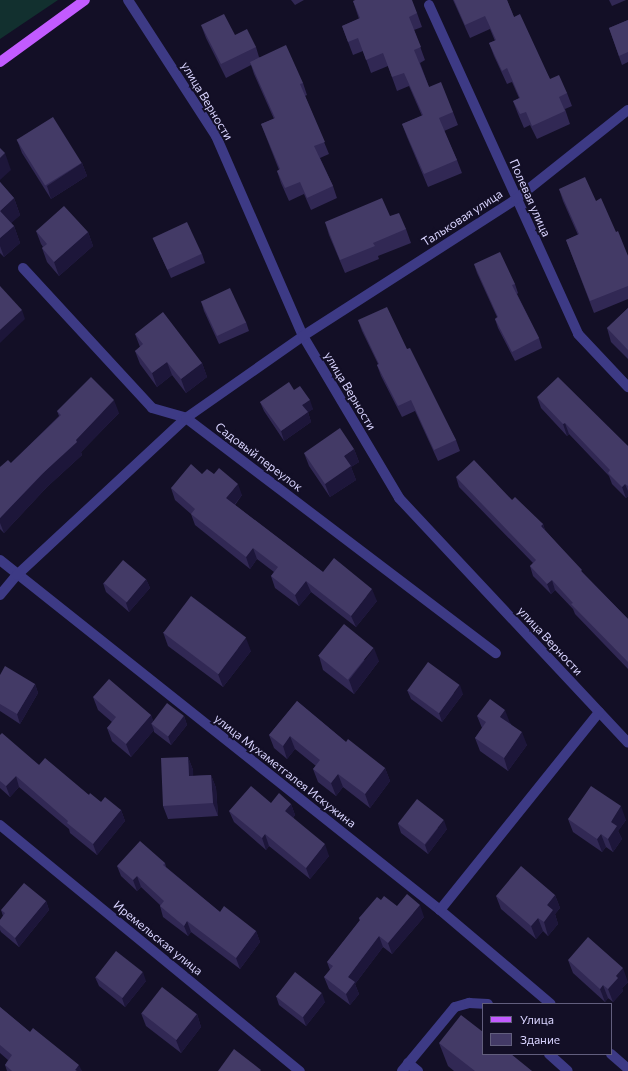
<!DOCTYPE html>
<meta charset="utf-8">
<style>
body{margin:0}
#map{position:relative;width:628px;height:1071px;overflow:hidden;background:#130f26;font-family:Commissioner,sans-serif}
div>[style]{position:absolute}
.green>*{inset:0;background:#12302f}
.minor>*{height:10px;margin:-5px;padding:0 5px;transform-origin:5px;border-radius:5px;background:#3d3a85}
.major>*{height:10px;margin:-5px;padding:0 5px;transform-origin:5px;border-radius:5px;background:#c25bff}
.wall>*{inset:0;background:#312854}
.shaded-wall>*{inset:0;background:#1d163a}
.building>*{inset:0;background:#433a66;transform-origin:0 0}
span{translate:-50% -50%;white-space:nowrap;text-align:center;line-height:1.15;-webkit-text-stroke:4px #130f26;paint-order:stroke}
.street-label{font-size:12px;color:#d9d4ff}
.legend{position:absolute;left:482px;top:1003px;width:130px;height:52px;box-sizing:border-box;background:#130f26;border:1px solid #625e7d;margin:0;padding:5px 7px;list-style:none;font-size:12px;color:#d9d4ff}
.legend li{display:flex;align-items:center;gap:8px;height:20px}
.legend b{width:20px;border:1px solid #625e7d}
</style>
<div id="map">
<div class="green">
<i style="clip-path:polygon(0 0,58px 0,0 39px)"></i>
</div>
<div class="minor">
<i style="left:128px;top:0;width:162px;rotate:57.1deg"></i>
<i style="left:216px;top:136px;width:218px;rotate:66.5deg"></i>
<i style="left:303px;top:336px;width:188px;rotate:59.3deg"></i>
<i style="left:399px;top:498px;width:335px;rotate:46.9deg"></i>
<i style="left:429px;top:5px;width:361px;rotate:65.6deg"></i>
<i style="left:578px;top:334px;width:73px;rotate:46.7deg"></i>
<i style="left:23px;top:268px;width:190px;rotate:47.3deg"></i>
<i style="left:152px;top:408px;width:35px;rotate:16deg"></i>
<i style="left:186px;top:418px;width:389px;rotate:37.2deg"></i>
<i style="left:0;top:560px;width:562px;rotate:38.5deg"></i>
<i style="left:440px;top:910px;width:145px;rotate:40.3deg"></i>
<i style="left:0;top:595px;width:26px;rotate:-50deg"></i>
<i style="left:17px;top:575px;width:231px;rotate:-42.9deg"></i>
<i style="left:186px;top:418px;width:143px;rotate:-35deg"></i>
<i style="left:303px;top:336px;width:253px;rotate:-32.7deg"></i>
<i style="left:516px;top:199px;width:143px;rotate:-38.5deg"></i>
<i style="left:0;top:825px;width:388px;rotate:39.4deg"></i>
<i style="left:440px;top:910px;width:254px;rotate:-51.2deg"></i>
<i style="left:549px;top:1054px;width:25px;rotate:42deg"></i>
<i style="left:611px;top:1054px;width:23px;rotate:41deg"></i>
<i style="left:408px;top:1063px;width:13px;rotate:39deg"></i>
<i style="left:402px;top:1071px;width:83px;rotate:-50.4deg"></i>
<i style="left:455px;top:1007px;width:15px;rotate:-16deg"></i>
<i style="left:469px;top:1003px;width:19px;rotate:3deg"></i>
</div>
<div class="major">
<i style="left:0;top:62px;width:105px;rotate:-36.1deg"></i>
</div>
<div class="wall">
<i style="clip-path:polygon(291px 0,304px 0,295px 5px)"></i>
<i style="clip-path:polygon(453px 0,507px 0,514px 17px,550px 79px,567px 93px,572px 106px,565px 109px,570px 124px,537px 139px,530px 125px,524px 128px,518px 114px,513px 101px,519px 98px,512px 82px,507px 84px,494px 56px,489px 43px,495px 41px,490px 29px,470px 38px)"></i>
<i style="clip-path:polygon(609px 0,626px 0,612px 6px)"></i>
<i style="clip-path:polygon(353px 1px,417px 13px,422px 27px,414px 30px,425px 60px,420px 63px,429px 87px,453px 112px,458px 125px,444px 131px,457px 160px,462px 173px,428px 187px,407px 137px,402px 124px,422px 116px,409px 86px,397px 91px,388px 66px,371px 73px,363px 51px,353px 55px,342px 26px,359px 19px)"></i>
<i style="clip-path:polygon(628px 20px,628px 62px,622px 65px,609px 28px)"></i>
<i style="clip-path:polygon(201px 25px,235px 35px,256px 47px,259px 57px,303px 83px,307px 95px,305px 96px,329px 154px,320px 158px,333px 186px,337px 198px,311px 210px,304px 194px,289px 201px,281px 183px,277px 171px,279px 170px,261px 124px,274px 119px,254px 74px,251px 65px,226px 78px,206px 38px)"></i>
<i style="clip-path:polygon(17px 140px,82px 163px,87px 176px,51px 199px,22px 153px)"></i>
<i style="clip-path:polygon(0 182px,14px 198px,20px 215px,11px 223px,14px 226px,20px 243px,4px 257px,0 253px)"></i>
<i style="clip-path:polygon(559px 189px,596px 201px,628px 256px,628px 299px,594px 313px,566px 240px,578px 235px,563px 201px)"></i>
<i style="clip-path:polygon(390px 216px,406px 229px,411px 243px,378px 256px,379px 259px,345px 273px,329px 235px,325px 222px)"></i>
<i style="clip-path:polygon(36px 231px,88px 232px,93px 246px,59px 276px,47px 262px,42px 248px,43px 247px,41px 244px)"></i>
<i style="clip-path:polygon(153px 238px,202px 254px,205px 263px,171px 278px,157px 247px)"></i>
<i style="clip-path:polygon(474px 264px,515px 284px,518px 293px,517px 294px,539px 338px,542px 348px,515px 361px,498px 328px,495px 319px,497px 317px,477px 273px)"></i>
<i style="clip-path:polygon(201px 301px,246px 322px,249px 331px,219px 344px,204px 311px)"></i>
<i style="clip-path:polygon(628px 308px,628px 359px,611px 342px,607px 328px)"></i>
<i style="clip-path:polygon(358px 320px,407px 349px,456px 440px,460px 451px,438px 461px,415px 411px,402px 417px,381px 376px,377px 365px,378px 364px,362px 331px)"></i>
<i style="clip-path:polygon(135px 334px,202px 363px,207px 377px,186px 393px,172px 375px,157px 387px,140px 364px,135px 351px,140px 347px)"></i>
<i style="clip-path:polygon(294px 390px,313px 409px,308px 412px,311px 422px,284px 441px,264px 411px,260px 402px)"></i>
<i style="clip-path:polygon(537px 397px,628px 446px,628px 496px,626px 498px,612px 484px,609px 476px,569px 434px,567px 436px,541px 408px)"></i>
<i style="clip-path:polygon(57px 411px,119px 413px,81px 452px,82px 455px,47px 487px,4px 533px,0 529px,0 467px,11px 463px,59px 416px)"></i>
<i style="clip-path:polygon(354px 449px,359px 462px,351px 467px,356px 480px,330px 497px,309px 466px,304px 453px)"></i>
<i style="clip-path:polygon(202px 474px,214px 474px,242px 495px,235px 505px,323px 572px,377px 601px,356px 627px,311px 592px,299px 606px,275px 588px,271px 576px,274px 572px,257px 559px,250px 569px,195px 525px,191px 514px,175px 500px,171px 488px)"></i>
<i style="clip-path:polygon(456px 477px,512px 500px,543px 524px,545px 530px,583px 573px,628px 619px,628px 669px,575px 614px,573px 609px,555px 590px,551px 594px,533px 576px,530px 566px,533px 563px,459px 487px)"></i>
<i style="clip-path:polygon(146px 579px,150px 588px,129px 612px,106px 592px,103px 583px)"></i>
<i style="clip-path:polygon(163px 632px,251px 651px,223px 687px,168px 646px)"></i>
<i style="clip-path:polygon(319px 656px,379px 661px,354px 694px,323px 670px)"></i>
<i style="clip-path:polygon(0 675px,35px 684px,38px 693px,20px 724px,0 711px)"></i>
<i style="clip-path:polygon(407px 690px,463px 694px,442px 722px,411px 699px)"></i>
<i style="clip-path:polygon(93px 697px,151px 715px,153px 721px,184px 716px,187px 725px,171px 745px,154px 732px,154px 730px,131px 757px,112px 741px,107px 728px,112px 722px,98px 710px)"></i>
<i style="clip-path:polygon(297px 701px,346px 742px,385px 768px,390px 781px,370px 808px,343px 787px,336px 796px,318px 782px,313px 769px,316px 766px,295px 749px,287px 759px,274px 748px,269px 735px)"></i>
<i style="clip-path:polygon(477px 716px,510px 723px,527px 745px,508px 771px,480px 751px,475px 738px,482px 728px)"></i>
<i style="clip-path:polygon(0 735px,39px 765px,89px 795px,101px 802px,121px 810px,125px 821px,97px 855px,70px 833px,69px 829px,19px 787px,10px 797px,0 788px)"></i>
<i style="clip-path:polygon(188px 757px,193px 770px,193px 776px,211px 775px,216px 788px,218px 816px,168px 819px,163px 806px)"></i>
<i style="clip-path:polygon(271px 803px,291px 804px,295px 815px,293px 818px,329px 856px,310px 879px,269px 846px,266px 850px,234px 822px,229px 811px)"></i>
<i style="clip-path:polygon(568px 819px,626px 820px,618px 831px,622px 839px,613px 852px,606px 847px,602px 852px,573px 832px)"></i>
<i style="clip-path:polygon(398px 824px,447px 829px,428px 854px,401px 833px)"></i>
<i style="clip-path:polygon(165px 863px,166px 867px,220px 912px,256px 931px,260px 942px,240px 969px,191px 932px,188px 936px,163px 917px,160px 906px,160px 905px,141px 887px,137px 891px,121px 876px,117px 866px)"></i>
<i style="clip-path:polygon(555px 895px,560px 908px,555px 914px,558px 924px,548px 936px,543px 931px,536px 939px,501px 909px,496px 896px)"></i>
<i style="clip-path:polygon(381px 900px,424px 917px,392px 954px,383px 947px,355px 984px,359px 994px,350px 1005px,329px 989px,324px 977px,330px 970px,327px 962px,360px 921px,359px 918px)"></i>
<i style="clip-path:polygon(46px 901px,49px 910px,19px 947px,1px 932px,0 930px,0 920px,3px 916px,1px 910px)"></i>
<i style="clip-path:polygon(568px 960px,628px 982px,622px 988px,623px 991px,613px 1002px,608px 998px,605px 1002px,573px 973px)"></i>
<i style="clip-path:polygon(95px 977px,146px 981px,125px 1007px,99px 986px)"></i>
<i style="clip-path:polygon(276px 996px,325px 1002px,306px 1026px,279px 1005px)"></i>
<i style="clip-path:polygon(0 1007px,30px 1032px,82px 1071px,7px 1071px,5px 1065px,8px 1060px,0 1053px)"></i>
<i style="clip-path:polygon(141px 1013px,197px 1014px,201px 1027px,181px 1053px,146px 1026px)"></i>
<i style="clip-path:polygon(439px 1043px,532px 1071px,454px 1071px,448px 1066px)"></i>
</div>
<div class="shaded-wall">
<i style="clip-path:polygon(5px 153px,11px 170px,0 180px,0 158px)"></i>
<i style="clip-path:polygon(82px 163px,87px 176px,51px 199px,47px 186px)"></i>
<i style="clip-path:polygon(14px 198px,20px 215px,6px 228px,0 211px)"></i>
<i style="clip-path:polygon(14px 226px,20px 243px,4px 257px,0 246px,0 238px)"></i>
<i style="clip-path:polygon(88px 232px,93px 246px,59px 276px,54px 262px)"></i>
<i style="clip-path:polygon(22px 310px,25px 319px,0 343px,0 330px)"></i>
<i style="clip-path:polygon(167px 362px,172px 375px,157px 387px,152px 373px)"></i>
<i style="clip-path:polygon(202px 363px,207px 377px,186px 393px,181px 379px)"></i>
<i style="clip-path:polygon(114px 400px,119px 413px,81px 452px,82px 455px,47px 487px,4px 533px,0 523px,0 518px)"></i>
<i style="clip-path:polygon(310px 400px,313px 409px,306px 414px,302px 405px)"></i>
<i style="clip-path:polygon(308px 412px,311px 422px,284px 441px,281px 431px)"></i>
<i style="clip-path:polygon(565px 423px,569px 434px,567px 436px,563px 424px)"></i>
<i style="clip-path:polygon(354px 449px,359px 462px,351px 467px,356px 480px,330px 497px,325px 484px,344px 456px)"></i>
<i style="clip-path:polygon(238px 484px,242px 495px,230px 510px,226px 498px)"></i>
<i style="clip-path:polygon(625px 484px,628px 491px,628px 496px,626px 498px,622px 487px)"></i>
<i style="clip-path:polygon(543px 524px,546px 534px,541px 526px)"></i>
<i style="clip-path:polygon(253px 548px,257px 559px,250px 569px,246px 557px)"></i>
<i style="clip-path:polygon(146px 579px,150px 588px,129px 612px,126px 603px)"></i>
<i style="clip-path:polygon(552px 580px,555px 590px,551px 594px,547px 584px)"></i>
<i style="clip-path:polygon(306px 581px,311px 592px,299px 606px,295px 595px)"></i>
<i style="clip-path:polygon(372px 589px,377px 601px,356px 627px,351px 616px)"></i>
<i style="clip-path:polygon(246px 638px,251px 651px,223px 687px,218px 674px)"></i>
<i style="clip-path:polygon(374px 648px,379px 661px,354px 694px,349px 680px)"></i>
<i style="clip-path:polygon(35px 684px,38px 693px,20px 724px,17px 714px)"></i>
<i style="clip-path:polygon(460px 685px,463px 694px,442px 722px,439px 713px)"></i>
<i style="clip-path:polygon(505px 710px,510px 723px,505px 730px,500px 717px)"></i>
<i style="clip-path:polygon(151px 715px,155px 726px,151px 723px,154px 730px,131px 757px,126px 744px)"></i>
<i style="clip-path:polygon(184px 716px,187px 725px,171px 745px,168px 736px)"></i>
<i style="clip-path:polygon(522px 732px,527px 745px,508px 771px,504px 758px)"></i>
<i style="clip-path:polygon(290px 736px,295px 749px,287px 759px,283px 746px)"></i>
<i style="clip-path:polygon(188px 757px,193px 770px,194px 789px,189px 776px)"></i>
<i style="clip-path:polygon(385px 768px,390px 781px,370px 808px,365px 794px)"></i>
<i style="clip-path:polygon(338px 774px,343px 787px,336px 796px,331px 783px)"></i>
<i style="clip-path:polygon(211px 775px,216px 788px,218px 816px,213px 803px)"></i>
<i style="clip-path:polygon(16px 776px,19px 787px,10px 797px,6px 786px)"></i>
<i style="clip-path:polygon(291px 804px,295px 815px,289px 823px,285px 811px)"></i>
<i style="clip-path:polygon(621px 806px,626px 820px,618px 831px,622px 839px,613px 852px,608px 839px,611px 822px)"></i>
<i style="clip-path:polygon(121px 810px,125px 821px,97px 855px,93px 844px)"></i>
<i style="clip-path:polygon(444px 820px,447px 829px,428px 854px,425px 845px)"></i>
<i style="clip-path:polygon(265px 834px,269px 846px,266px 850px,262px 838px)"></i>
<i style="clip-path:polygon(601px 834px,606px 847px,602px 852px,597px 839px)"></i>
<i style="clip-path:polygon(325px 844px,329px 856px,310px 879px,306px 868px)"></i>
<i style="clip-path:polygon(137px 876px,141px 887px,137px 891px,133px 880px)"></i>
<i style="clip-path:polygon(555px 895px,560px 908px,555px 914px,558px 924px,548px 936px,544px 922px,547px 905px)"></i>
<i style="clip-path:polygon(46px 901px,49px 910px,19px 947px,15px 938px)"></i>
<i style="clip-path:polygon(420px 905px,424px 917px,392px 954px,388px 943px)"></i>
<i style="clip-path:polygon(538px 918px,543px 931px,536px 939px,531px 926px)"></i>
<i style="clip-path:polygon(187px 921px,191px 932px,188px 936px,184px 926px)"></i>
<i style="clip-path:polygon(256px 931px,260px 942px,240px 969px,236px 958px)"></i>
<i style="clip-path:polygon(379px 936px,383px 947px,355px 984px,359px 994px,350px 1005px,346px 994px,348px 977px)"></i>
<i style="clip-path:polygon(623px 968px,628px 982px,622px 988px,623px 991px,613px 1002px,608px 989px,616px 976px)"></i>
<i style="clip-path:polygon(143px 972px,146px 981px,125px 1007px,122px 998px)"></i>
<i style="clip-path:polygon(603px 985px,608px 998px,605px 1002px,600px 989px)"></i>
<i style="clip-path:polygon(322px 993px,325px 1002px,306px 1026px,303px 1017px)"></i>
<i style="clip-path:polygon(197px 1014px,201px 1027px,181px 1053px,176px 1040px)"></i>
<i style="clip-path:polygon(79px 1065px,82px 1071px,76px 1071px,75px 1070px)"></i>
</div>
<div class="building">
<i style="clip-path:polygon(355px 0,412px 0,417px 13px,409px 17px,421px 47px,414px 50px,429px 87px,441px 82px,453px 112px,439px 118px,457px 160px,424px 174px,402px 124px,423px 115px,404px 73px,392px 77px,383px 53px,366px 60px,358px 38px,348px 42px,342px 26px,360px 18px,353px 1px)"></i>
<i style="clip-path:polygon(454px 0,507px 0,514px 17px,520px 14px,550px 79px,559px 75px,567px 93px,559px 97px,565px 111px,532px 126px,526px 112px,520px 114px,513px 101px,520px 98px,507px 68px,502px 71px,489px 43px,496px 40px,485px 16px,465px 25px)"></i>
<i style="clip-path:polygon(224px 14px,235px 35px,247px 29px,256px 47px,221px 64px,201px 25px)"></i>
<i style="clip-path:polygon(628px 20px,628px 53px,628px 52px,619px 56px,609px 28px)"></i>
<i style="clip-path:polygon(286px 45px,303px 83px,300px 84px,325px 142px,314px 146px,333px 186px,307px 198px,300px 182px,285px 188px,277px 171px,280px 169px,261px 124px,275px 118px,250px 62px)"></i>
<i style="left:53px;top:117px;width:54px;height:43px;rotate:58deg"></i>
<i style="clip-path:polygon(0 148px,5px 153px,0 158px)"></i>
<i style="clip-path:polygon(585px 177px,596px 201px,601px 198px,616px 232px,618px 231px,628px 256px,628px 286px,590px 301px,566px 240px,579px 234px,559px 189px)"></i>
<i style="clip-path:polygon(0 182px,14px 198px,0 211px,14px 226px,0 238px)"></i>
<i style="clip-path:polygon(382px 198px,390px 216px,399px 213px,406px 229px,373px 243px,375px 246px,340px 260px,325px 222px)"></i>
<i style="clip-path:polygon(64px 206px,88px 232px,54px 262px,42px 248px,47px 244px,36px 231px)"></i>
<i style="left:187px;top:222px;width:35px;height:38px;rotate:65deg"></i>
<i style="clip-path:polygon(500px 252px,515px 284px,512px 285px,539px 338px,512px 352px,495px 319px,498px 317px,474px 264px)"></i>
<i style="clip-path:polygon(0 286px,22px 310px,0 330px)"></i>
<i style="left:230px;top:288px;width:38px;height:32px;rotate:65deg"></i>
<i style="clip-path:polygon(387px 307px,407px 349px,410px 348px,456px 440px,434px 450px,411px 400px,398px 406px,377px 365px,379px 364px,358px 320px)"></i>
<i style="clip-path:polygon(628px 308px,628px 350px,607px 328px)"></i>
<i style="clip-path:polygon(163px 312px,202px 363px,181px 379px,167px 362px,152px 373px,135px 351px,143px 344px,135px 334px)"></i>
<i style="clip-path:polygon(91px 377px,114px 400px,76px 440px,77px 442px,42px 474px,0 518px,0 467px,8px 460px,11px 463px,61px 415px,57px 411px)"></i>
<i style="clip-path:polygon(558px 377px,628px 446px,628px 486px,625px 484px,622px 487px,608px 473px,610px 470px,565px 423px,563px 424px,537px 397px)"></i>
<i style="clip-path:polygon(289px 382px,294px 390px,300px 386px,310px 400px,302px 405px,308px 412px,281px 431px,260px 402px)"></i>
<i style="clip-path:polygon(340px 428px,354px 449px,344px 456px,351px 466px,325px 484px,304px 453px)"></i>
<i style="clip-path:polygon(474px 460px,512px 500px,515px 497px,543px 524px,541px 526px,582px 570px,581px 571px,628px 619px,628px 662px,571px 604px,573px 603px,552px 580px,547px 584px,530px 566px,536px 560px,456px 477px)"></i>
<i style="clip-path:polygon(191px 464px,202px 474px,207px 469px,214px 474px,219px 468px,238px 484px,226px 498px,323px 572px,334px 558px,372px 589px,351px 616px,306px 581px,295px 595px,271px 576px,278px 567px,253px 548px,246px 557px,191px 514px,195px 509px,171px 488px)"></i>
<i style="left:123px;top:560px;width:30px;height:30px;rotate:40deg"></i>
<i style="left:191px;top:596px;width:69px;height:46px;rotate:37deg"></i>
<i style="left:344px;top:624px;width:38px;height:41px;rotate:39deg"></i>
<i style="left:428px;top:662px;width:39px;height:35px;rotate:36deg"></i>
<i style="clip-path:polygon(5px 666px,35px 684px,17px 714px,0 704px,0 675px)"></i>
<i style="clip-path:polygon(109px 679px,151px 715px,126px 744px,107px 728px,116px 717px,93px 697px)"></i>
<i style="clip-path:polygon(490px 699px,505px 710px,500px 717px,522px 732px,504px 758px,475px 738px,486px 722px,477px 716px)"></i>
<i style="clip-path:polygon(297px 701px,346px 742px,348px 739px,385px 768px,365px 794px,338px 774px,331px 783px,313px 769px,320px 760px,290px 736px,283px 746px,269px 735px)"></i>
<i style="left:167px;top:703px;width:21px;height:26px;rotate:37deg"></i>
<i style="clip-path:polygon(2px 733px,39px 765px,45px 758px,89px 795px,90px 793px,101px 802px,105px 797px,121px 810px,93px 844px,67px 823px,68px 821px,16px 776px,6px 786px,0 781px,0 735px)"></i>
<i style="clip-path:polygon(188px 757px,189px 776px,211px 775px,213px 803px,163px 806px,161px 758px)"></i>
<i style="clip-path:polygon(251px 786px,271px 803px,279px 793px,291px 804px,285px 811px,325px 844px,306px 868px,265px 834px,262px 838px,229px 811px)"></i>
<i style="clip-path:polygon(591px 786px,621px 806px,611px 822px,617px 826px,608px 839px,601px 834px,597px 839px,568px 819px)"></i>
<i style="left:417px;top:799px;width:34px;height:31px;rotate:38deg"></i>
<i style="clip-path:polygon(140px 841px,165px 863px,163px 865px,220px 912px,224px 906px,256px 931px,236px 958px,187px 921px,184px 926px,160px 906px,164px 901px,137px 876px,133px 880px,117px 866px)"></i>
<i style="clip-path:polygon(521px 866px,555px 895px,547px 905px,553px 910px,544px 922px,538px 918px,531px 926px,496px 896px)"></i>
<i style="clip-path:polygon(24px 883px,46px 901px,15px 938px,0 925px,0 920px,5px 913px,1px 910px)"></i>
<i style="clip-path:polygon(407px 894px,420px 905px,388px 943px,379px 936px,348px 977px,355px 982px,346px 994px,324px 977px,333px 966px,327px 962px,360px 920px,359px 918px,377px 897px,381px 900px,384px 896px,397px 906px)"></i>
<i style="clip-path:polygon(588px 937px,623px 968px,616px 976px,618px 978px,608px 989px,603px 985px,600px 989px,568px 960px)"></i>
<i style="left:116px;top:951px;width:34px;height:33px;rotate:38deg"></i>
<i style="left:295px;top:972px;width:34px;height:31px;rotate:38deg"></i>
<i style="left:162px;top:987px;width:44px;height:33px;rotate:38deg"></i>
<i style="clip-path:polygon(0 1007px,30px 1032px,33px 1028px,79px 1065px,75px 1070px,77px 1071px,12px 1071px,5px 1065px,12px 1055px,0 1045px)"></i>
<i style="clip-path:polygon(461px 1015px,483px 1032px,483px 1054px,511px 1054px,532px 1071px,475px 1071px,439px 1043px)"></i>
<i style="clip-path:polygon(234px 1049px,261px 1070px,260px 1071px,218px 1071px)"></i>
</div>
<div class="street-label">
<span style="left:207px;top:101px;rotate:59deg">улица Верности</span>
<span style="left:530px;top:198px;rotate:66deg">Полевая улица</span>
<span style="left:462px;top:218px;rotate:-33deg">Тальковая улица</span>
<span style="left:350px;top:391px;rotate:59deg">улица Верности</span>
<span style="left:259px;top:457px;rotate:37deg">Садовый переулок</span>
<span style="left:550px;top:641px;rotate:47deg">улица Верности</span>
<span style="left:285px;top:771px;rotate:38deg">улица Мухаметгалея Искужина</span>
<span style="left:158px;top:938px;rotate:39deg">Иремельская улица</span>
</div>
<ul class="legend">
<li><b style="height:5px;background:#c25bff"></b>Улица</li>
<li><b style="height:11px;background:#433a66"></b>Здание</li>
</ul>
</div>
